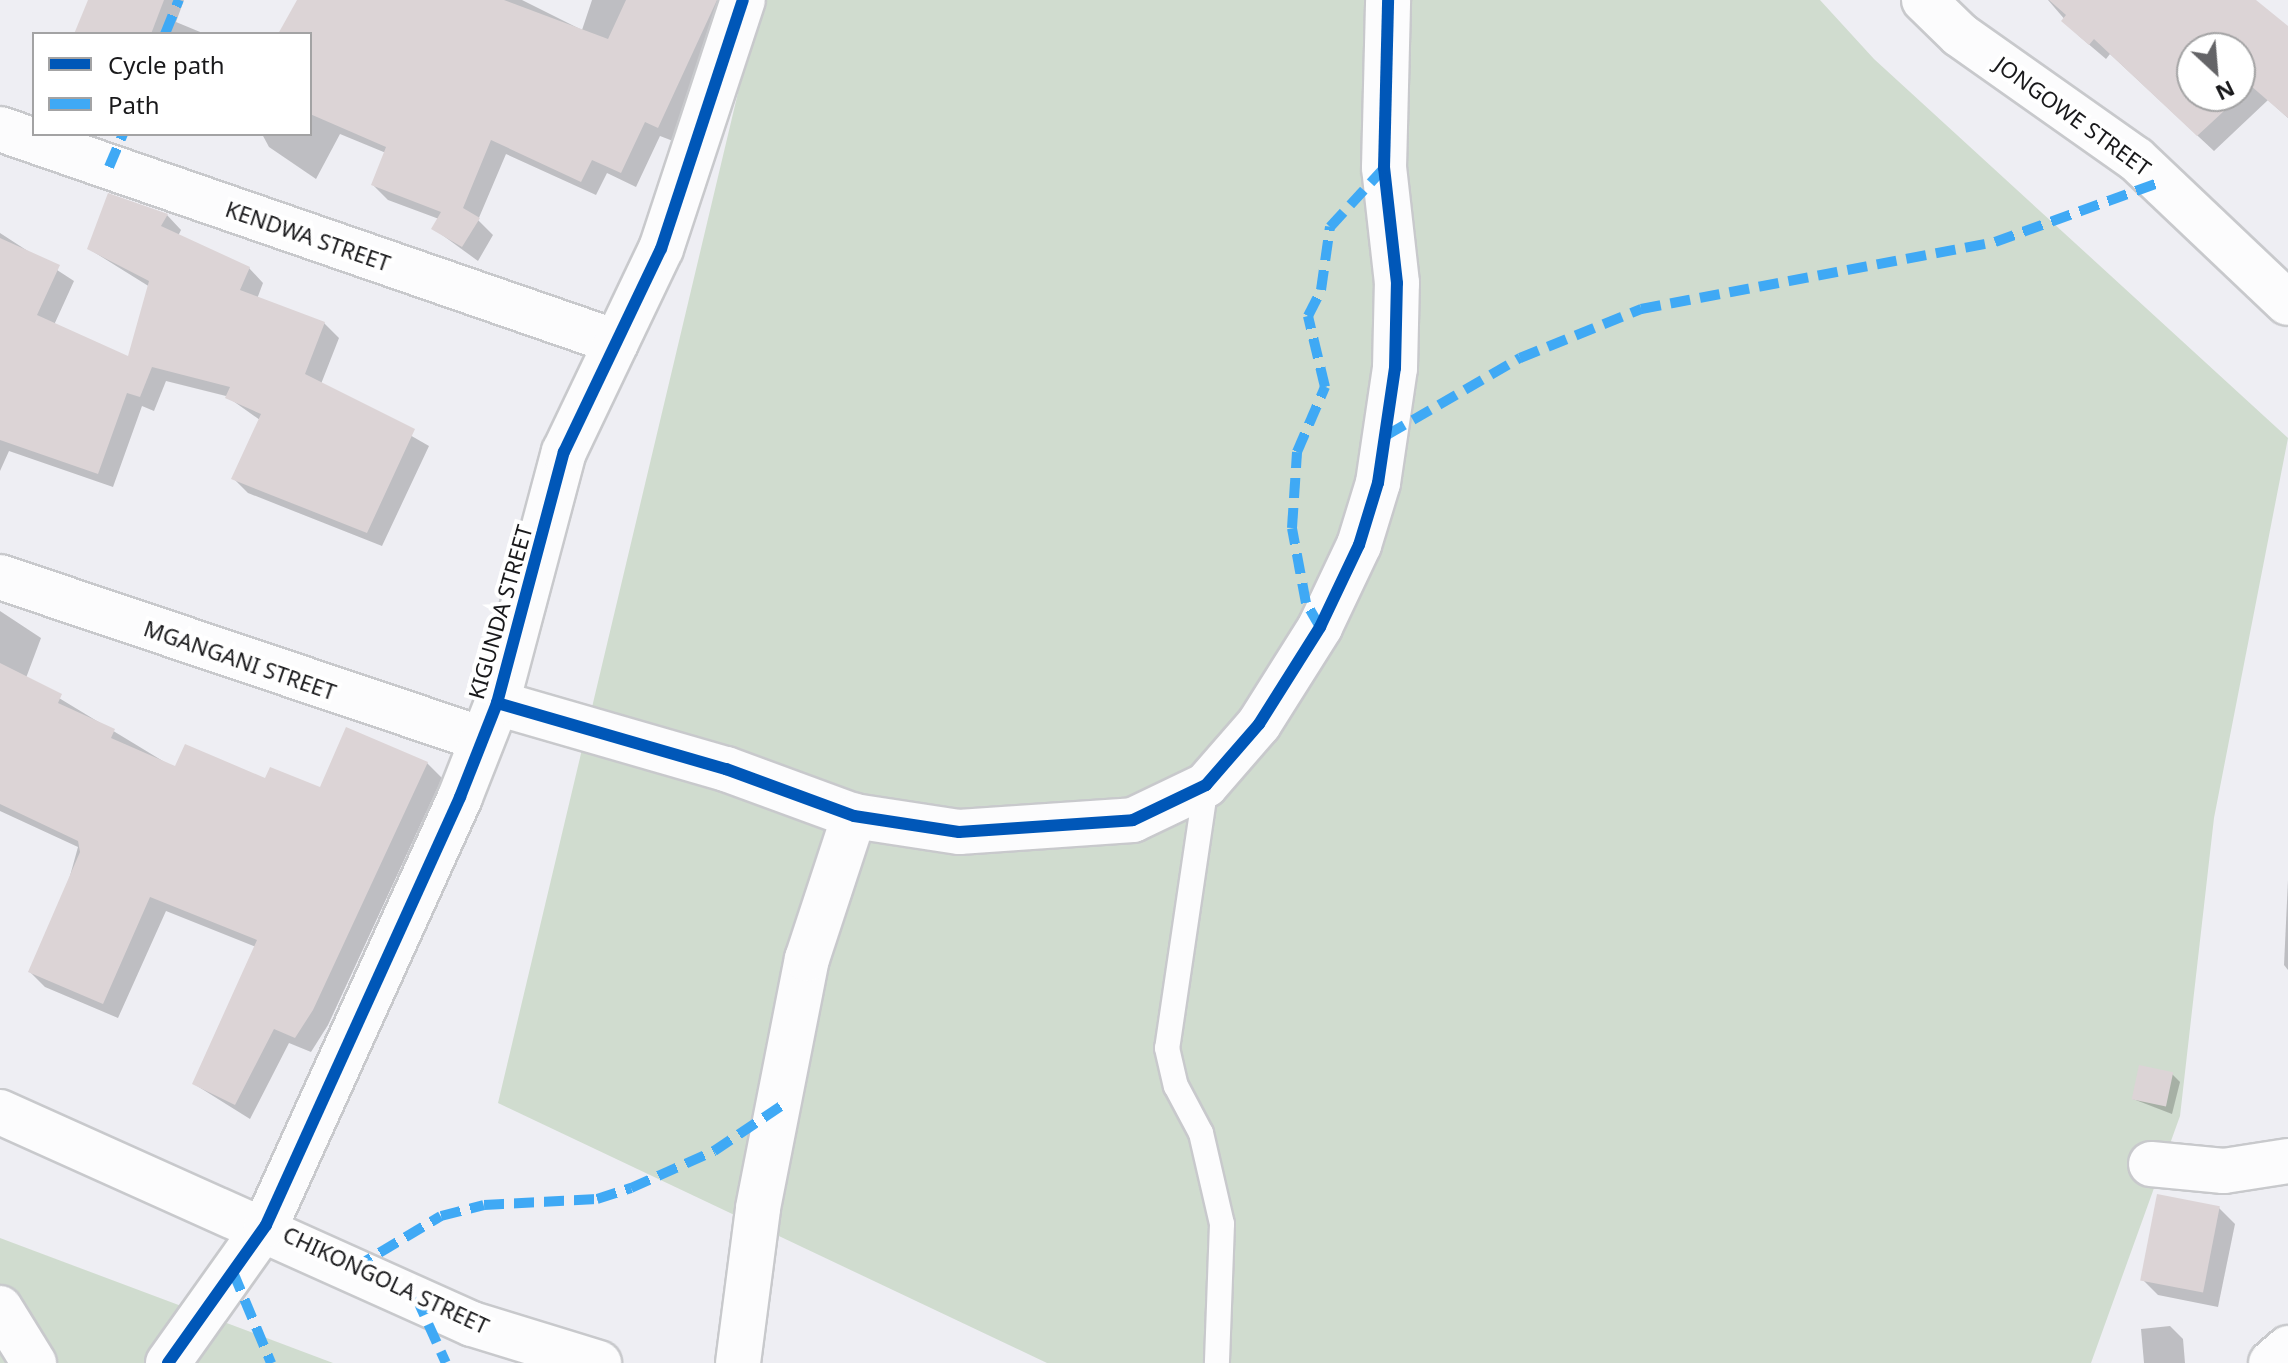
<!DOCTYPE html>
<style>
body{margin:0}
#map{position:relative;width:2288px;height:1363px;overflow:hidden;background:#eeeef3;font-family:"Noto Sans",sans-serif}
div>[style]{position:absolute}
.green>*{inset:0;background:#d0dccf}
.shadow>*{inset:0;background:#0003}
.building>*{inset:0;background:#dcd4d6;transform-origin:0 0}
.roads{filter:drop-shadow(2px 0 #c8c9cc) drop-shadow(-2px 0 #c8c9cc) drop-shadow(0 2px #c8c9cc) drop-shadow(0 -2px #c8c9cc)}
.lane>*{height:24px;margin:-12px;padding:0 12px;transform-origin:12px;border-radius:12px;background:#fcfcfd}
.street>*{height:44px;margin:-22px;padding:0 22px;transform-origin:22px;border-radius:22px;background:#fcfcfd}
.quiet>*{height:10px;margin-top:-5px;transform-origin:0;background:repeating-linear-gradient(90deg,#3fa9f5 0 20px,transparent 0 30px)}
.cycleway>*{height:12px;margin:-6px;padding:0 6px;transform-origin:6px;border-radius:6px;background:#0057b8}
span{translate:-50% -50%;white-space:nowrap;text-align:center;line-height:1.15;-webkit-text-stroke:8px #fff;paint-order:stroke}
.street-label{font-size:22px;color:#19191b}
.legend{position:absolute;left:32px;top:32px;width:280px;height:104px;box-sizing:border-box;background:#fff;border:2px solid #a3a3a4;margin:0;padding:10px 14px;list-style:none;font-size:24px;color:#19191b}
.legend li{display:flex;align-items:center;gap:16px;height:40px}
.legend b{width:40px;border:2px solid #a3a3a4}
.north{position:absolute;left:2176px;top:32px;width:80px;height:80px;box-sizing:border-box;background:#fff;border:2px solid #a3a3a4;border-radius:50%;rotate:154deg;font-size:22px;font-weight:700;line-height:32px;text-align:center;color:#19191b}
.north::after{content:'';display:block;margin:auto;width:28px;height:36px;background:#646467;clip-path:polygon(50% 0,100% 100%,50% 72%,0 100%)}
</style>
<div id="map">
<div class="green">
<i style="clip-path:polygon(760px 0,1820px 0,1874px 59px,2288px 438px,2214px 818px,2180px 1116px,2091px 1363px,1047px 1363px,498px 1103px)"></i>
<i style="clip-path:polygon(0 1238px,333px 1363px,0 1363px)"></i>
</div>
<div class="shadow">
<i style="clip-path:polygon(89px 0,184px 0,176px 22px,205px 34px,75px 34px)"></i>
<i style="clip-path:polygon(299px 0,522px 0,582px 30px,592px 0,725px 0,673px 141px,660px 136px,636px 187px,607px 173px,596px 195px,506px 154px,478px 220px,493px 235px,478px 261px,434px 229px,439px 219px,388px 200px,373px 185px,386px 153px,340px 134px,316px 179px,269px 147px,262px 134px,310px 134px,310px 34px,281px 34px)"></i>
<i style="clip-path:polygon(evenodd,2048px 0,2252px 0,2288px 31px,2288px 118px,2268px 100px,2214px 151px,2110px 54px,2106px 59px,2079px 36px,2048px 0,2192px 48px,2240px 48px,2240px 96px,2192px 96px,2192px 48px)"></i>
<i style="clip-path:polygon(167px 215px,181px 230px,178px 236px,249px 268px,263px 283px,257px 299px,324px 323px,339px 338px,321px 384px,429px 446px,382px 546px,248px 493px,233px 478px,260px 420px,226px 396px,166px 381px,154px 411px,142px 406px,113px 487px,9px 451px,0 471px,0 233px,74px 281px,54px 325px,129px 359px,150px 287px,89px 249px)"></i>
<i style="clip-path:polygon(0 611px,41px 638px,26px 678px,176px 769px,321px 790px,427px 763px,442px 778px,328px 1025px,311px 1052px,289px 1043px,250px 1119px,194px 1084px,256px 947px,166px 911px,118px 1018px,45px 987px,30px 972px,60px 912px,78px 847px,0 811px)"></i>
<i style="clip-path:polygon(2288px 880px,2288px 970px,2284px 965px)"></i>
<i style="clip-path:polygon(2172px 1074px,2180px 1082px,2172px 1114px,2133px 1099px)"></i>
<i style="clip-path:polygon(2219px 1208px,2235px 1224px,2218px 1307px,2158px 1295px,2142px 1279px)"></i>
<i style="clip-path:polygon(2170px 1326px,2183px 1339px,2185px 1363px,2144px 1363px,2141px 1329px)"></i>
</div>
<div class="building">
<i style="clip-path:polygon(88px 0,164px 0,151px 34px,74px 34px)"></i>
<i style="clip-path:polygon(297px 0,504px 0,608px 39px,626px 0,717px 0,658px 128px,645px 122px,621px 173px,592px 160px,581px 182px,491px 140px,463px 208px,480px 218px,462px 247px,431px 229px,441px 212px,371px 185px,386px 147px,310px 114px,310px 34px,278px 34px)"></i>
<i style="clip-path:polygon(evenodd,2049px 0,2256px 0,2288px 26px,2288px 118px,2251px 86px,2197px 136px,2094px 39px,2089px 45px,2061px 21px,2066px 15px,2049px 0,2192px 48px,2240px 48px,2240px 96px,2192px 96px,2192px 48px)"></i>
<i style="clip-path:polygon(108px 193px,168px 214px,161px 226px,250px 267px,240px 290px,325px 322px,305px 374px,415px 429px,367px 533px,231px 479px,261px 414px,225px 398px,230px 387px,152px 367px,140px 397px,127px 393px,98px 474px,0 440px,0 238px,60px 265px,37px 315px,128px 356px,149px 281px,87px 249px)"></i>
<i style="clip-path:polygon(0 663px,62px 694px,58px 703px,115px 729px,111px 738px,175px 766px,185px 744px,265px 778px,270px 767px,320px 787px,346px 727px,428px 762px,313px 1010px,295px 1038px,274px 1029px,235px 1105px,192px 1084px,257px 940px,150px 897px,103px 1004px,28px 972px,80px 852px,78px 841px,0 804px)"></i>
<i style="left:2139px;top:1065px;width:35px;height:35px;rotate:12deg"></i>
<i style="left:2157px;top:1194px;width:64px;height:88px;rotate:11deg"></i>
</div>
<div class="roads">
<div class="lane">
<i style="left:1206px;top:785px;width:266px;rotate:98.4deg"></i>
<i style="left:1167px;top:1048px;width:39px;rotate:77deg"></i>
<i style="left:1176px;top:1086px;width:53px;rotate:62deg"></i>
<i style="left:1201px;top:1133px;width:93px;rotate:77deg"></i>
<i style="left:1222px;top:1224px;width:139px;rotate:92.1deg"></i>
</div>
<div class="street">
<i style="left:1924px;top:0;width:50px;rotate:44.2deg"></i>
<i style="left:1960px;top:35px;width:215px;rotate:35.2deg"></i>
<i style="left:2136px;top:159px;width:209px;rotate:43.5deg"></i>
<i style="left:0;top:129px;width:652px;rotate:19.07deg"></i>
<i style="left:0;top:577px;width:508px;rotate:18.58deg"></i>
<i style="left:497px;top:703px;width:238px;rotate:16.1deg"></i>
<i style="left:726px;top:769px;width:136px;rotate:20.2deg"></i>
<i style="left:854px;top:816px;width:106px;rotate:8.7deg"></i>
<i style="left:959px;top:832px;width:174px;rotate:-3.9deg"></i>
<i style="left:1133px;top:820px;width:81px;rotate:-25.6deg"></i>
<i style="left:1206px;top:785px;width:81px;rotate:-49deg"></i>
<i style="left:1259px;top:724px;width:115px;rotate:-57.8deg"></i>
<i style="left:1320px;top:627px;width:91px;rotate:-64.6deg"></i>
<i style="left:1359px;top:545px;width:65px;rotate:-73deg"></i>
<i style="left:1378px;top:483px;width:116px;rotate:-81.6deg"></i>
<i style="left:1395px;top:368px;width:85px;rotate:-88.7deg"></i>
<i style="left:1397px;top:283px;width:116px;rotate:-96.4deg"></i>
<i style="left:1384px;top:168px;width:168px;rotate:-88.6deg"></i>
<i style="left:0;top:1112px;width:517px;rotate:24.19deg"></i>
<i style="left:472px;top:1324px;width:133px;rotate:17.1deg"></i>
<i style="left:2151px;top:1164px;width:73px;rotate:5.5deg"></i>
<i style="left:2224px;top:1171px;width:65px;rotate:-8.9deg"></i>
<i style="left:0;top:1308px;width:65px;rotate:58.3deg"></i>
<i style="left:168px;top:1363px;width:169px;rotate:-54.6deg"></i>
<i style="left:266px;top:1225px;width:470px;rotate:-65.6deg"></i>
<i style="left:460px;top:797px;width:101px;rotate:-68.5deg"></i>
<i style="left:497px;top:703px;width:260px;rotate:-75.1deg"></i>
<i style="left:564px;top:452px;width:225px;rotate:-64.5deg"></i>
<i style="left:661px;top:249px;width:262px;rotate:-71.8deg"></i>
<i style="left:738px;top:1363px;width:156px;rotate:-82.6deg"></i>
<i style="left:758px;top:1208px;width:254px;rotate:-78.9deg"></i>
<i style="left:807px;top:959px;width:151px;rotate:-71.8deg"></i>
<i style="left:2271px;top:1363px;width:23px;rotate:-41deg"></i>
</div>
</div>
<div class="quiet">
<i style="left:165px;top:34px;width:37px;rotate:-68deg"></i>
<i style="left:109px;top:167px;width:36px;rotate:-67deg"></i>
<i style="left:1387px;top:435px;width:154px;rotate:-30.1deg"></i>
<i style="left:1520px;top:358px;width:131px;rotate:-22deg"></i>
<i style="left:1641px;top:309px;width:360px;rotate:-10.7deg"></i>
<i style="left:1995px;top:242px;width:177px;rotate:-19.9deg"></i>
<i style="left:1320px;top:627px;width:28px;rotate:-120deg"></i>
<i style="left:1306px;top:603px;width:76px;rotate:-100.6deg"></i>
<i style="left:1292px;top:528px;width:76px;rotate:-86.2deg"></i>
<i style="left:1297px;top:452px;width:71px;rotate:-66.7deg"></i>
<i style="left:1325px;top:387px;width:73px;rotate:-103.5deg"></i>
<i style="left:1308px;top:316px;width:29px;rotate:-63deg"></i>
<i style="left:1321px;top:290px;width:64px;rotate:-81.9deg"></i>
<i style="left:1330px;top:227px;width:80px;rotate:-47.5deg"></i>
<i style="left:354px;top:1268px;width:101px;rotate:-30.9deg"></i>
<i style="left:441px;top:1216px;width:44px;rotate:-14.3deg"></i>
<i style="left:484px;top:1205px;width:113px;rotate:-3deg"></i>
<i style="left:597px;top:1199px;width:36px;rotate:-18deg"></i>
<i style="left:631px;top:1188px;width:91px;rotate:-24deg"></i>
<i style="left:714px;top:1151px;width:81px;rotate:-33.9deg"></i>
<i style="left:233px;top:1272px;width:99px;rotate:67.3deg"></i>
<i style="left:416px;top:1297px;width:72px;rotate:65.6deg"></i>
</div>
<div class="cycleway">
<i style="left:497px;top:703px;width:238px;rotate:16.1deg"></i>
<i style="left:726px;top:769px;width:136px;rotate:20.2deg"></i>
<i style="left:854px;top:816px;width:106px;rotate:8.7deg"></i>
<i style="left:959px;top:832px;width:174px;rotate:-3.9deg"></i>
<i style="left:1133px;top:820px;width:81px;rotate:-25.6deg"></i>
<i style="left:1206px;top:785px;width:81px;rotate:-49deg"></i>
<i style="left:1259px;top:724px;width:115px;rotate:-57.8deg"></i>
<i style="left:1320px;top:627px;width:91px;rotate:-64.6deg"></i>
<i style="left:1359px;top:545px;width:65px;rotate:-73deg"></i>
<i style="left:1378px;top:483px;width:116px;rotate:-81.6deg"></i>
<i style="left:1395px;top:368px;width:85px;rotate:-88.7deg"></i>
<i style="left:1397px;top:283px;width:116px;rotate:-96.4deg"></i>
<i style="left:1384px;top:168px;width:168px;rotate:-88.6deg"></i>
<i style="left:168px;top:1363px;width:169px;rotate:-54.6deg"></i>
<i style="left:266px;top:1225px;width:470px;rotate:-65.6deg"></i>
<i style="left:460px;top:797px;width:101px;rotate:-68.5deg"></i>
<i style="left:497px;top:703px;width:260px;rotate:-75.1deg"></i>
<i style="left:564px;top:452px;width:225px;rotate:-64.5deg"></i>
<i style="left:661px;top:249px;width:262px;rotate:-71.8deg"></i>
</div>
<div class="street-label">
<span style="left:2073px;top:116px;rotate:36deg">JONGOWE STREET</span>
<span style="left:308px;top:236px;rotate:19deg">KENDWA STREET</span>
<span style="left:500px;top:612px;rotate:-74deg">KIGUNDA STREET</span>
<span style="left:240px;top:660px;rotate:19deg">MGANGANI STREET</span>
<span style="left:386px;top:1280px;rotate:25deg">CHIKONGOLA STREET</span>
</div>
<ul class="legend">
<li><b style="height:10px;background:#0057b8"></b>Cycle path</li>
<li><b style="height:10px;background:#3fa9f5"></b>Path</li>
</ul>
<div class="north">N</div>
</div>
